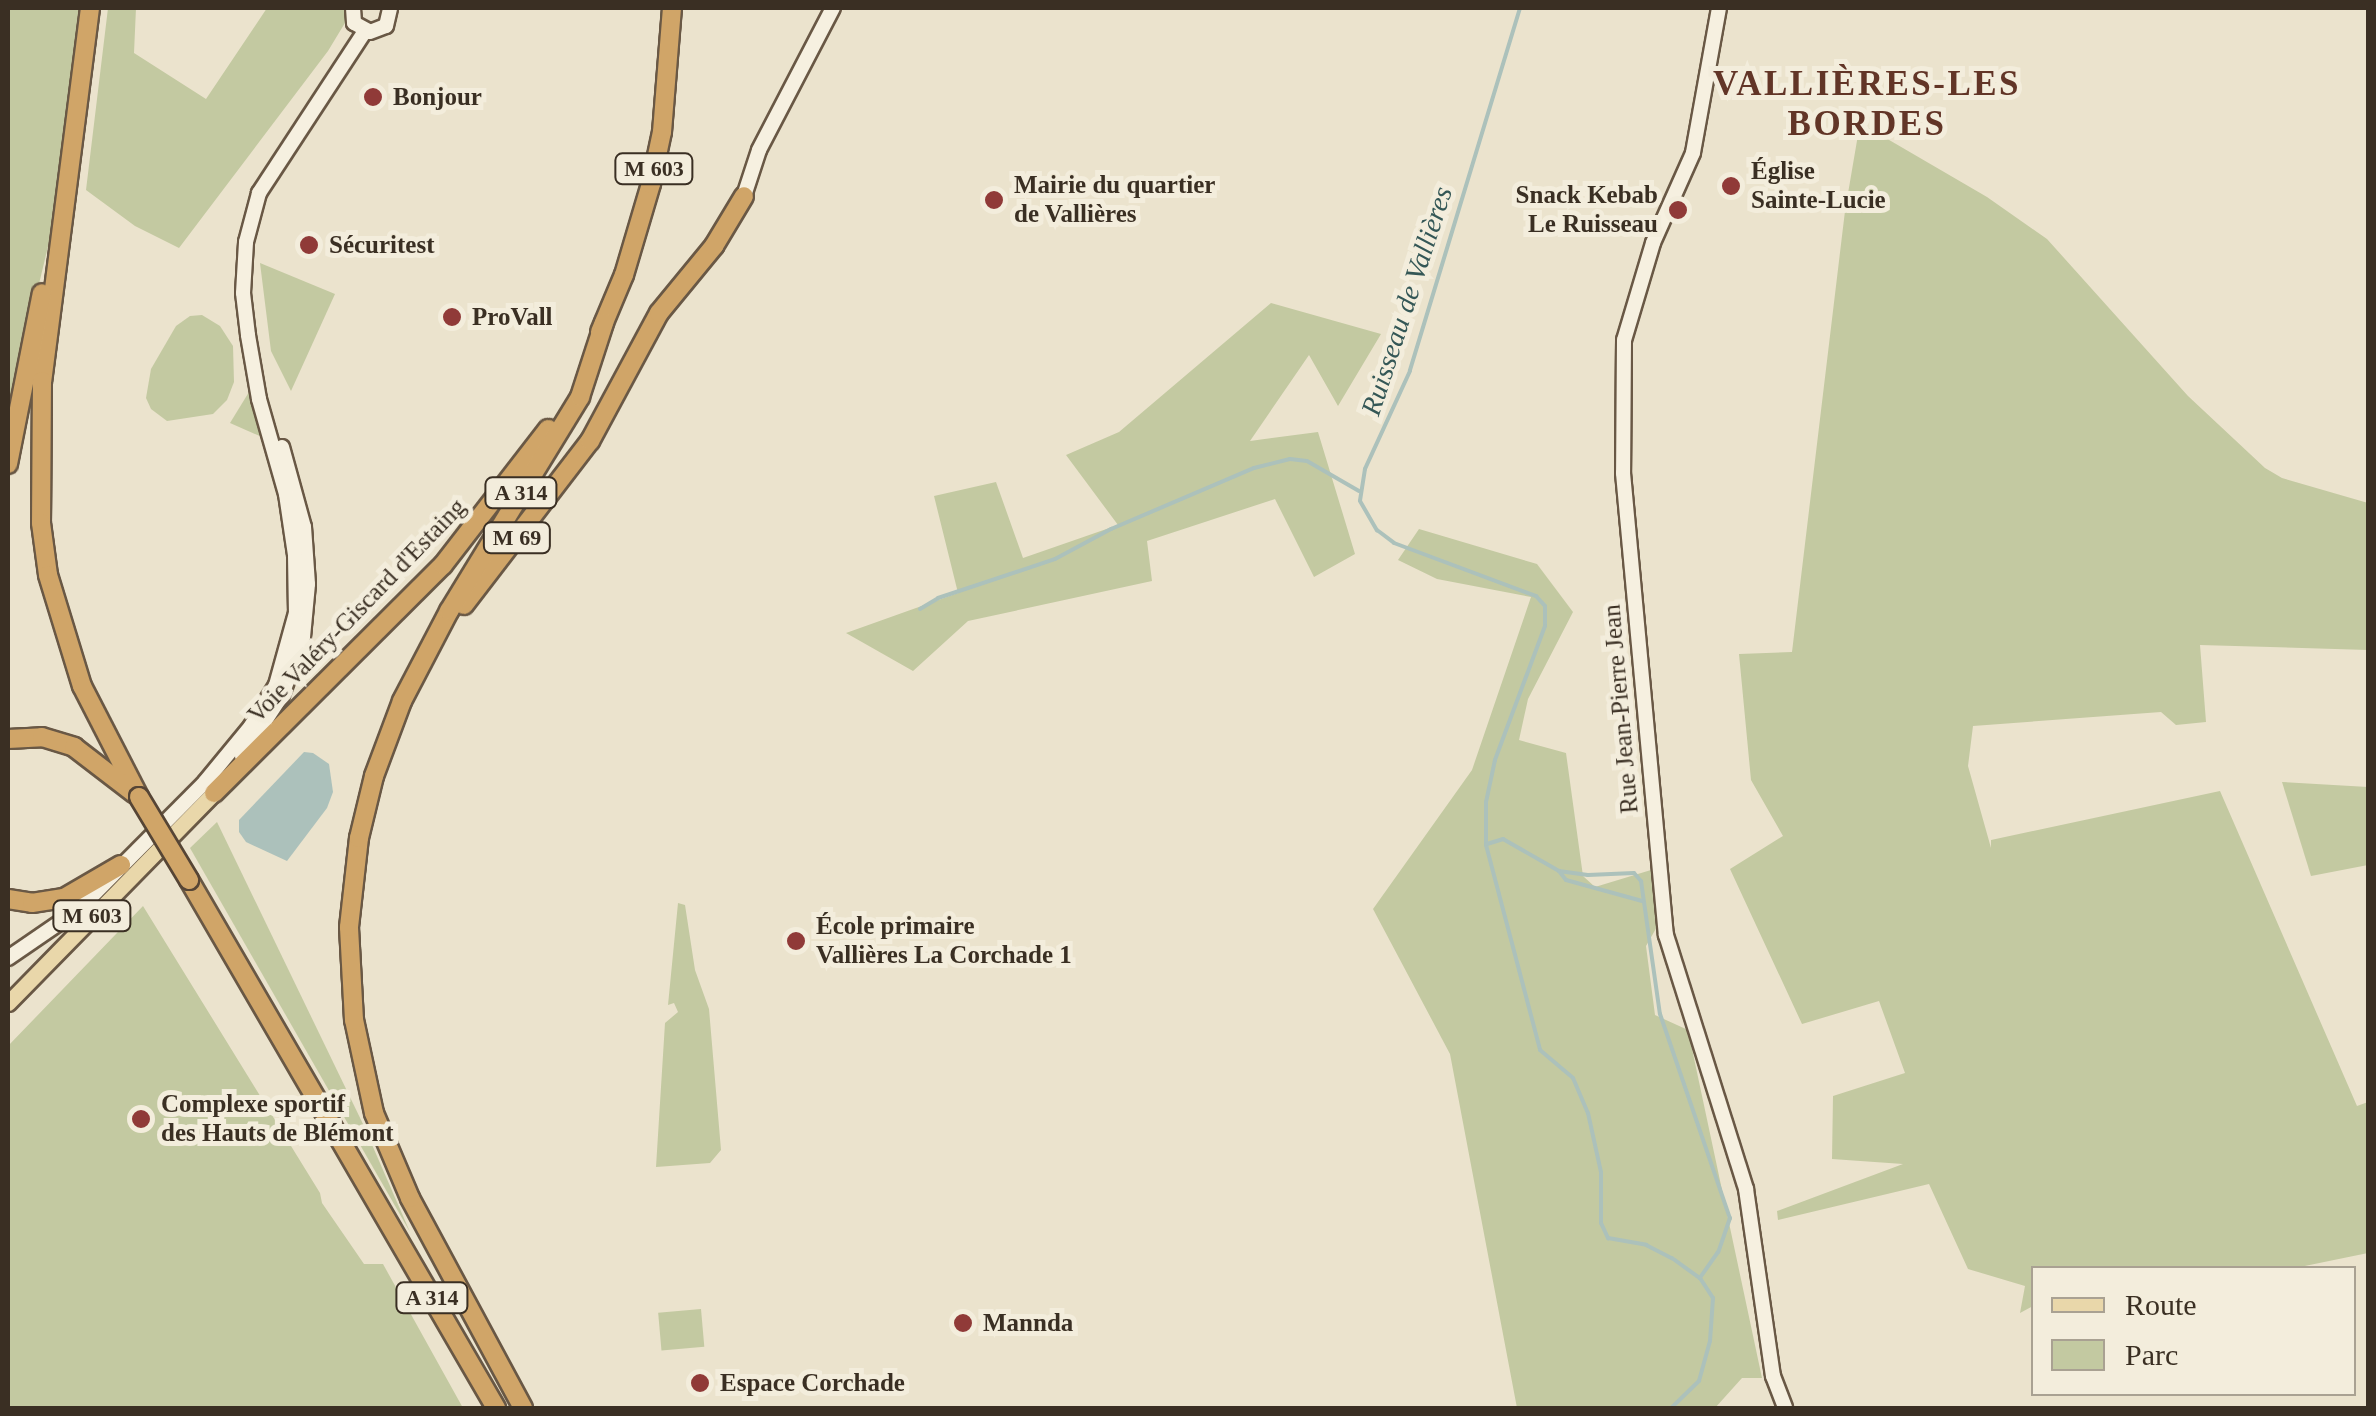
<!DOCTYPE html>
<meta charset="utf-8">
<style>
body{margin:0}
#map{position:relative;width:2376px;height:1416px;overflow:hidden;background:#ebe3cd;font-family:Georgia,serif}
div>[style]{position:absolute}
.green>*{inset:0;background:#c3c9a1;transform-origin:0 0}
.water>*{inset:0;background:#acc1bb}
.stream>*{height:4px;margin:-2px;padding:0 2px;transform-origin:2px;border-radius:2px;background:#acc1bb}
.roads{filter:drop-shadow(2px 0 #695845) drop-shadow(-2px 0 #695845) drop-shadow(0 2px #695845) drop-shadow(0 -2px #695845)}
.secondary>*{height:14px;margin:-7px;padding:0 7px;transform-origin:7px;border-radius:7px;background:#f6f0e0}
.primary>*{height:15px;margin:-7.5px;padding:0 7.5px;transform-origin:7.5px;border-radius:7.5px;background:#e9d7aa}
.highway>*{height:18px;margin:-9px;padding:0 9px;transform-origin:9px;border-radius:9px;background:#d0a568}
.bridges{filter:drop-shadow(2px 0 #564535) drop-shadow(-2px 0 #564535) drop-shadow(0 2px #564535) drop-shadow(0 -2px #564535)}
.highway-bridge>*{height:18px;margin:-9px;padding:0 9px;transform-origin:9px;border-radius:9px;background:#d0a568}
.dots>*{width:28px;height:28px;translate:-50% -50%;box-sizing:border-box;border:5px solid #f3eddc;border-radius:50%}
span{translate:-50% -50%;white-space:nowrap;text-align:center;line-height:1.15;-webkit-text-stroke:10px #f3eddc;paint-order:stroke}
.shield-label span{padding:2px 8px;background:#f3eddc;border:2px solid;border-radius:8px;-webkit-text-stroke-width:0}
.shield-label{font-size:22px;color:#3a2f23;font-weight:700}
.poi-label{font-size:25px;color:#3a2f23;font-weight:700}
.left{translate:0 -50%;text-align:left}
.right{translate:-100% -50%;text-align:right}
.street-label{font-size:25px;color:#3a2f23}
.water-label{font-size:28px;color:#345756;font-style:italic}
.district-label{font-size:35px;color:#623527;font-weight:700;letter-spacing:2.5px}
.frame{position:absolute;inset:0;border:10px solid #3a2f23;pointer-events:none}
.legend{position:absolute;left:2031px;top:1266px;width:325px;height:130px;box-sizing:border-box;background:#f3eddc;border:2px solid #a9a192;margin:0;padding:12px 18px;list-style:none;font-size:30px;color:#3a2f23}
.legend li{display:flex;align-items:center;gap:20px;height:50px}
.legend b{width:50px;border:2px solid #a9a192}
</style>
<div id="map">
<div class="green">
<i style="clip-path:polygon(8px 8px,90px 8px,70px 155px,8px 413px)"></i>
<i style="clip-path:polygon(108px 8px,136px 8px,134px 53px,206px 99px,267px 8px,354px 8px,328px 51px,179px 248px,135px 226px,86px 190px)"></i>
<i style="clip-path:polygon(1860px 123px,1987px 197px,2047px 239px,2188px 396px,2265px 468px,2282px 478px,2368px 503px,2368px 650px,2200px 645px,2206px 722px,2176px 725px,2161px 712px,1973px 726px,1968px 766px,1991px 848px,1991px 840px,2220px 791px,2357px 1106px,2368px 1102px,2368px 1253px,2295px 1268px,2034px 1268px,2033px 1306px,2020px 1313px,2025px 1286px,1968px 1269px,1929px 1184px,1778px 1220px,1777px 1211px,1903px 1164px,1832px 1159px,1833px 1096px,1905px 1073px,1879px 1001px,1802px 1024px,1730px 869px,1783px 836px,1751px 780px,1739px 654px,1792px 652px,1845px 211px)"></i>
<i style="clip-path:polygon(260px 263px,335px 294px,291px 391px,271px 351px)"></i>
<i style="clip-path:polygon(1271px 303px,1381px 334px,1338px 406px,1309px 355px,1250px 441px,1318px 432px,1355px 554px,1314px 577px,1275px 499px,1147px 541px,1152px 581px,968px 621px,913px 671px,846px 633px,958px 593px,934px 496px,996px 482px,1023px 558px,1118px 525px,1066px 455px,1119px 432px)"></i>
<i style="clip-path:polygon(202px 315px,220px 326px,233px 346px,234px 382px,227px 400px,213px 414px,167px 421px,151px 409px,146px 398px,151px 369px,176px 326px,190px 316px)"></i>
<i style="clip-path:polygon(249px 392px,265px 434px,262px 437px,230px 423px)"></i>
<i style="clip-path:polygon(1419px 529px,1537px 564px,1573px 612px,1528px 699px,1519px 740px,1566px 753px,1583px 876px,1595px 887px,1651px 870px,1658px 925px,1646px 946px,1655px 1015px,1688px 1030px,1762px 1378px,1742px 1378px,1715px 1408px,1517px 1408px,1450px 1054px,1373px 909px,1472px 770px,1531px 597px,1437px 579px,1398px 560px)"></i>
<i style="clip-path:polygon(2282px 782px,2368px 787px,2368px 865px,2311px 876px)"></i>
<i style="clip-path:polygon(217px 822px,363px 1124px,410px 1232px,190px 848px)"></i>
<i style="clip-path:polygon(678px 903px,685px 905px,695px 970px,709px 1009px,721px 1150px,710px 1163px,656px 1167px,665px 1023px,678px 1012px,674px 1003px,668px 1005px)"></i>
<i style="clip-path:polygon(143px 906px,320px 1193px,322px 1203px,364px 1264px,383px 1264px,463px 1408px,8px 1408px,8px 1046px)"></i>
<i style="left:701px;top:1309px;width:38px;height:43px;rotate:85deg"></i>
</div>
<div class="water">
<i style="clip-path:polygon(304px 752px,313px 753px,329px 764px,333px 792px,327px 808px,287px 861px,246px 842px,239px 832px,239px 820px)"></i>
</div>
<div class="stream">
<i style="left:1520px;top:8px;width:379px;rotate:106.9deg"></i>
<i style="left:1410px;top:371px;width:108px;rotate:114.7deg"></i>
<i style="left:1365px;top:469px;width:32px;rotate:99deg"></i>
<i style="left:1360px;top:501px;width:34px;rotate:60deg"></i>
<i style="left:1377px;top:530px;width:21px;rotate:37deg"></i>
<i style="left:1394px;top:543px;width:152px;rotate:20.5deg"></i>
<i style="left:1536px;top:596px;width:13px;rotate:48deg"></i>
<i style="left:1545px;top:606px;width:20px;rotate:90deg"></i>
<i style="left:1545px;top:626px;width:143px;rotate:110.5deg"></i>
<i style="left:1495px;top:760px;width:43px;rotate:102.1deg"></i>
<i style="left:1486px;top:802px;width:43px;rotate:90deg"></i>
<i style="left:1486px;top:845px;width:212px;rotate:75.2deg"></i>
<i style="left:1540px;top:1050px;width:43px;rotate:40.3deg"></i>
<i style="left:1573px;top:1078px;width:38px;rotate:67deg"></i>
<i style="left:1588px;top:1113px;width:60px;rotate:77.6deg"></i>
<i style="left:1601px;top:1172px;width:51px;rotate:90deg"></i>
<i style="left:1601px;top:1223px;width:17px;rotate:65deg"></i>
<i style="left:1608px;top:1238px;width:39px;rotate:10deg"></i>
<i style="left:1646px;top:1245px;width:29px;rotate:27deg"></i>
<i style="left:1672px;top:1258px;width:34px;rotate:36deg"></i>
<i style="left:1700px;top:1278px;width:24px;rotate:57deg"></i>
<i style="left:1713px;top:1298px;width:43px;rotate:94deg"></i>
<i style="left:1710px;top:1341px;width:41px;rotate:105.4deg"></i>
<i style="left:1699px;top:1381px;width:39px;rotate:136deg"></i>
<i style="left:920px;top:609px;width:21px;rotate:-31deg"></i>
<i style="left:938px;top:598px;width:123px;rotate:-18.4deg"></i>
<i style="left:1055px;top:559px;width:64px;rotate:-28.2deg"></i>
<i style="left:1111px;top:529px;width:155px;rotate:-23.1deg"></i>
<i style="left:1254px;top:468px;width:37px;rotate:-14deg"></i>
<i style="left:1290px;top:459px;width:17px;rotate:7deg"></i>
<i style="left:1307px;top:461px;width:60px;rotate:30deg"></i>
<i style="left:1487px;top:844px;width:17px;rotate:-17deg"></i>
<i style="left:1503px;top:839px;width:64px;rotate:29.7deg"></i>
<i style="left:1559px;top:871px;width:29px;rotate:8deg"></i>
<i style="left:1588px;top:875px;width:46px;rotate:-2.5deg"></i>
<i style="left:1634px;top:873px;width:11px;rotate:49deg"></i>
<i style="left:1641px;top:881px;width:134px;rotate:81.9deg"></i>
<i style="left:1660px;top:1014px;width:216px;rotate:71.1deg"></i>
<i style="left:1730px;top:1218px;width:36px;rotate:109deg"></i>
<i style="left:1718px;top:1252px;width:32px;rotate:125deg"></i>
<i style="left:1559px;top:871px;width:11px;rotate:52deg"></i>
<i style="left:1566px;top:880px;width:79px;rotate:15.4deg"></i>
</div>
<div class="roads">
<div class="secondary">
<i style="left:353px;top:8px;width:15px;rotate:86deg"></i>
<i style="left:354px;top:23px;width:18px;rotate:29deg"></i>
<i style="left:370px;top:32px;width:17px;rotate:-21deg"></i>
<i style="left:386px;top:26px;width:18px;rotate:-77deg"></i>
<i style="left:1719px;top:8px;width:147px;rotate:100.2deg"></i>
<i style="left:1693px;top:153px;width:98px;rotate:114deg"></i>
<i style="left:1653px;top:243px;width:101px;rotate:106.6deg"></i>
<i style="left:1624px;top:340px;width:133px;rotate:90.4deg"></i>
<i style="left:1623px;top:473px;width:464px;rotate:84.7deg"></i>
<i style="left:1666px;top:935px;width:266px;rotate:72.5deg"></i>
<i style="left:1746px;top:1189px;width:189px;rotate:81.8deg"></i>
<i style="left:1773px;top:1376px;width:34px;rotate:69deg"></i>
<i style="left:744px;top:196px;width:48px;rotate:-71.9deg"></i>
<i style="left:759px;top:150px;width:160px;rotate:-62.5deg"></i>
<i style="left:242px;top:756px;width:73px;rotate:-56.7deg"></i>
<i style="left:282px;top:695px;width:62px;rotate:-70.1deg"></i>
<i style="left:303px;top:637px;width:53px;rotate:-84.6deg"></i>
<i style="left:308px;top:584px;width:57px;rotate:-94deg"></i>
<i style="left:304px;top:527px;width:83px;rotate:-105.4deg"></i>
<i style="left:8px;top:958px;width:85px;rotate:-34.4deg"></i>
<i style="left:78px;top:910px;width:180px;rotate:-45.2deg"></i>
<i style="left:205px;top:782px;width:72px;rotate:-50.6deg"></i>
<i style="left:251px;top:726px;width:48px;rotate:-58.6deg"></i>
<i style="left:276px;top:685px;width:75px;rotate:-74.5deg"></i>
<i style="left:296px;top:613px;width:58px;rotate:-91deg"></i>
<i style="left:295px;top:555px;width:62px;rotate:-98.4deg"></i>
<i style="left:286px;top:494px;width:99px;rotate:-105.9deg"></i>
<i style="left:259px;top:399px;width:65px;rotate:-99.8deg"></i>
<i style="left:248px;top:335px;width:42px;rotate:-96.8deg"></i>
<i style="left:243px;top:293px;width:51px;rotate:-86.6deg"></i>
<i style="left:246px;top:242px;width:51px;rotate:-75.1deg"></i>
<i style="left:259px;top:193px;width:194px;rotate:-56.8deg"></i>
</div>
<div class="primary">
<i style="left:8px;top:1003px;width:294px;rotate:-45.6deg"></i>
</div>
<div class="highway">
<i style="left:90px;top:8px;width:376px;rotate:97.3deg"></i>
<i style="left:42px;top:381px;width:142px;rotate:90.4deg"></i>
<i style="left:41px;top:523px;width:52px;rotate:82.3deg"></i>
<i style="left:48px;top:575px;width:116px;rotate:73deg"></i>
<i style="left:82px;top:686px;width:125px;rotate:62.8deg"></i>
<i style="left:600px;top:332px;width:62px;rotate:-67.2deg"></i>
<i style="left:624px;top:275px;width:95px;rotate:-73.5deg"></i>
<i style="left:651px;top:184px;width:53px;rotate:-78.1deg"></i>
<i style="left:662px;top:132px;width:124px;rotate:-85.4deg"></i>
<i style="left:8px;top:464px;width:174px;rotate:-78.8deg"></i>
<i style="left:464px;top:605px;width:207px;rotate:-52.5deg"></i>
<i style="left:590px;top:441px;width:145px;rotate:-61.7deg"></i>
<i style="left:659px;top:313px;width:87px;rotate:-50.6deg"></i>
<i style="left:714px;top:246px;width:58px;rotate:-59deg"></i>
<i style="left:8px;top:739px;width:34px;rotate:-3deg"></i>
<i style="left:42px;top:737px;width:34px;rotate:17deg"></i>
<i style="left:74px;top:747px;width:76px;rotate:37.5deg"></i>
<i style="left:214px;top:793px;width:323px;rotate:-44.9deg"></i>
<i style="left:443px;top:565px;width:172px;rotate:-52.3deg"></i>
<i style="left:189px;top:880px;width:611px;rotate:59.82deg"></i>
<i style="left:8px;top:899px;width:24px;rotate:9deg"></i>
<i style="left:32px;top:903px;width:32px;rotate:-9deg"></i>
<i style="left:64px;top:898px;width:66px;rotate:-30.1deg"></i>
<i style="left:523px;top:1408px;width:238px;rotate:-118.3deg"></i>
<i style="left:410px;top:1198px;width:92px;rotate:-113deg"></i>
<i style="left:374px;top:1113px;width:95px;rotate:-102.1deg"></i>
<i style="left:354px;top:1020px;width:93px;rotate:-93.1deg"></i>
<i style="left:349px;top:927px;width:90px;rotate:-83.6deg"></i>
<i style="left:359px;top:838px;width:64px;rotate:-76.4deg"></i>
<i style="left:374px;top:776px;width:80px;rotate:-69.5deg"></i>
<i style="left:402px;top:701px;width:102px;rotate:-62.4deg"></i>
<i style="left:449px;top:611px;width:251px;rotate:-58.5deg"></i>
<i style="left:580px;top:397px;width:78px;rotate:-72deg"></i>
</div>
</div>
<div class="bridges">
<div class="highway-bridge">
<i style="left:139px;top:797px;width:97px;rotate:58.9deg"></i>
</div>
</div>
<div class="dots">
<i style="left:373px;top:97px;background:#903a38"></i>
<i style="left:1731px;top:186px;background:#903a38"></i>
<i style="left:994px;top:200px;background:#903a38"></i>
<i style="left:1678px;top:210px;background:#903a38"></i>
<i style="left:309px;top:245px;background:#903a38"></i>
<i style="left:452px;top:317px;background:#903a38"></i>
<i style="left:796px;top:941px;background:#903a38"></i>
<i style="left:141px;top:1119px;background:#903a38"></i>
<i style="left:963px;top:1323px;background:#903a38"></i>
<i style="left:700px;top:1383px;background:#903a38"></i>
</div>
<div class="shield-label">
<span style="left:654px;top:169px">M 603</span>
<span style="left:521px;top:493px">A 314</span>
<span style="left:517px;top:538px">M 69</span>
<span style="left:92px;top:916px">M 603</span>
<span style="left:432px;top:1298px">A 314</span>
</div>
<div class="poi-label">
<span class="left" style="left:393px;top:97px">Bonjour</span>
<span class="left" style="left:1751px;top:186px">Église<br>Sainte-Lucie</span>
<span class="left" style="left:1014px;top:200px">Mairie du quartier<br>de Vallières</span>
<span class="right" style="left:1658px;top:210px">Snack Kebab<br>Le Ruisseau</span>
<span class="left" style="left:329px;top:245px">Sécuritest</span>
<span class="left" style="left:472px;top:317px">ProVall</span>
<span class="left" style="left:816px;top:941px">École primaire<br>Vallières La Corchade 1</span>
<span class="left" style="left:161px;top:1119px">Complexe sportif<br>des Hauts de Blémont</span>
<span class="left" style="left:983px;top:1323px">Mannda</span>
<span class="left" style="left:720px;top:1383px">Espace Corchade</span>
</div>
<div class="street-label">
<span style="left:357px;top:611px;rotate:-46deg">Voie Valéry-Giscard d'Estaing</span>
<span style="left:1621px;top:709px;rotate:-95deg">Rue Jean-Pierre Jean</span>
</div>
<div class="water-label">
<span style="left:1407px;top:301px;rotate:-72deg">Ruisseau de Vallières</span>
</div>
<div class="district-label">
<span style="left:1867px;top:104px">VALLIÈRES-LES<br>BORDES</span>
</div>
<div class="frame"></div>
<ul class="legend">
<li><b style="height:12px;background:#e9d7aa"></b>Route</li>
<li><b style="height:28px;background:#c3c9a1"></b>Parc</li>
</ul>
</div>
